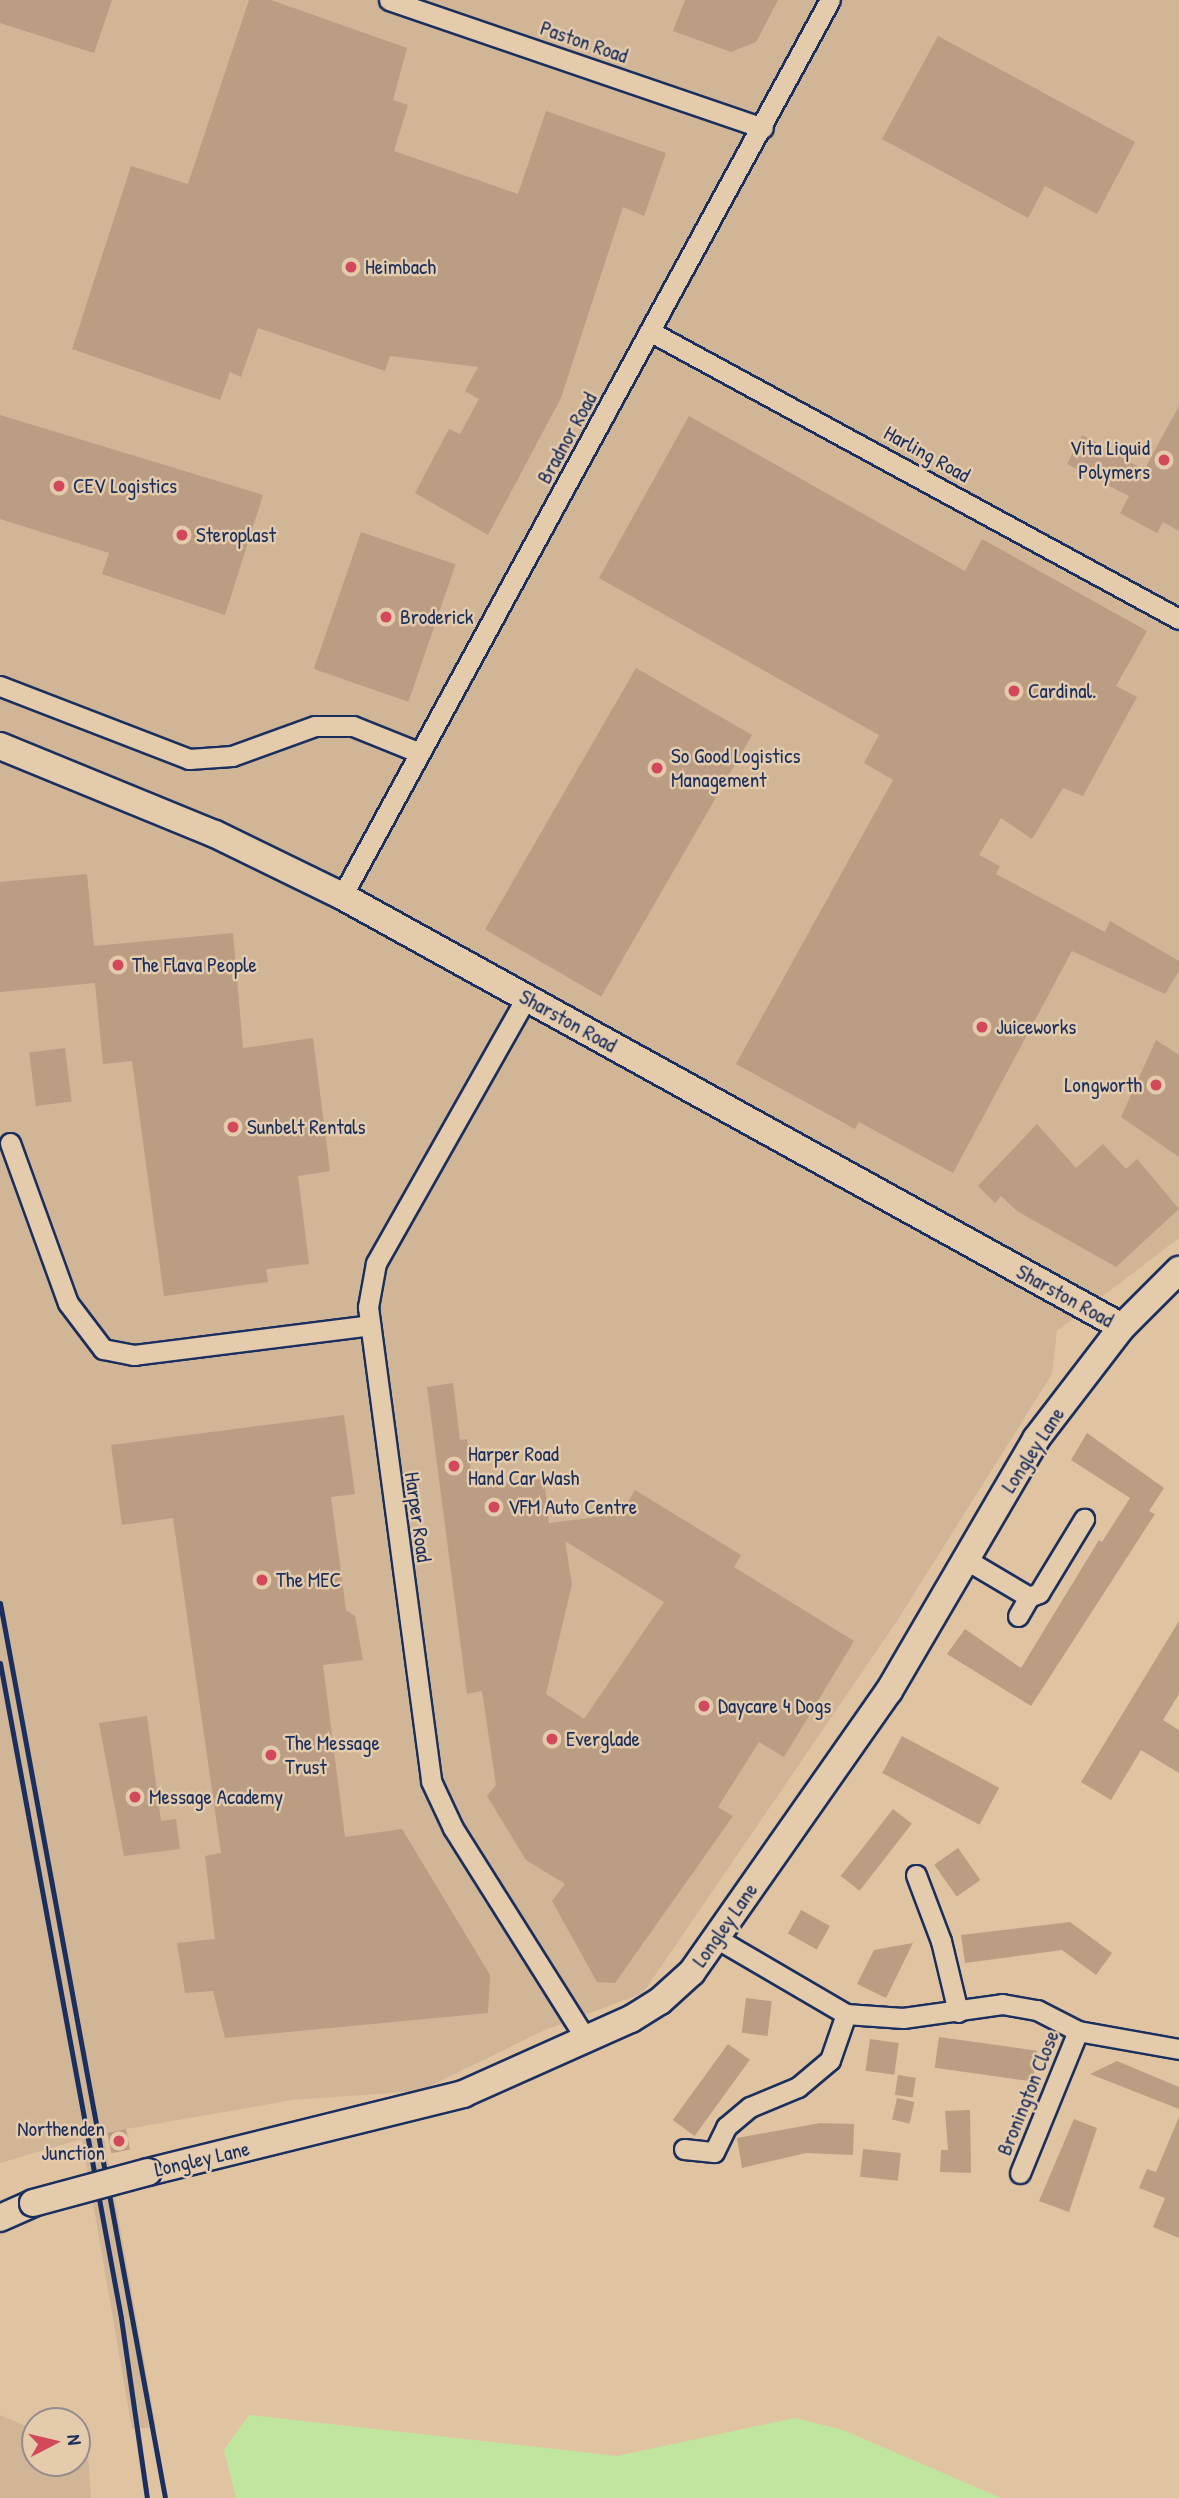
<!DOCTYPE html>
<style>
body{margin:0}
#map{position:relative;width:1179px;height:2498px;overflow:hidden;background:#e0c4a2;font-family:"Patrick Hand",sans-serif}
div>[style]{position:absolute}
.built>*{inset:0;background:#d1b597}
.green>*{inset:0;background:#c0e59f}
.building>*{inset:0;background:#ba9d82;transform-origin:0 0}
.roads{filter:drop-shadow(2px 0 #1b2f5e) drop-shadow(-2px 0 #1b2f5e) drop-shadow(0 2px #1b2f5e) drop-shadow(0 -2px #1b2f5e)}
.minor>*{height:19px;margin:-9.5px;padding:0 9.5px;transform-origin:9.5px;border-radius:9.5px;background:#e4cbac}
.secondary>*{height:26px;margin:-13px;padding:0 13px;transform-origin:13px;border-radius:13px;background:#e4cbac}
.rail>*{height:5px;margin:-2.5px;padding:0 2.5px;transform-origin:2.5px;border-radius:2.5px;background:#1b2f5e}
.bridges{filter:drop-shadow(2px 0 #1b2f5e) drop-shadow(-2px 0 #1b2f5e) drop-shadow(0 2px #1b2f5e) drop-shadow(0 -2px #1b2f5e)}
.secondary-bridge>*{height:26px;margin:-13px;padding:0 13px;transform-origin:13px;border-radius:13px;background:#e4cbac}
.dots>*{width:19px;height:19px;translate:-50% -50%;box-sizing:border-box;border:4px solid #e4cbac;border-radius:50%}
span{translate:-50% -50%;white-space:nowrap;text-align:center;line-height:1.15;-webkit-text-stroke:5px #e4cbac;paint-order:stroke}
.street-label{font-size:21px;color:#1b2f5e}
.poi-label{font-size:21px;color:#1b2f5e}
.left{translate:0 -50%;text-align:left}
.right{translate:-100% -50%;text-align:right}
.north{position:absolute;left:21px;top:2407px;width:70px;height:70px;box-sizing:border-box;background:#e4cbac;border:2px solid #948d8d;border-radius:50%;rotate:83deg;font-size:19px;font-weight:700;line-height:28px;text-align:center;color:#1b2f5e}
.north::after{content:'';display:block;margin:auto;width:24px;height:32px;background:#d1495b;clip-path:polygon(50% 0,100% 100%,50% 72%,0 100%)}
</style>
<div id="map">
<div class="built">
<i style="clip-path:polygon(0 0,1179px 0,1179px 1238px,1057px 1331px,1052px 1374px,897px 1621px,643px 1993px,545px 2030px,420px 2091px,293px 2100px,103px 2133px,156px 2427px,132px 2429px,82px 2139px,0 2163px)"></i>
<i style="clip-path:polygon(0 2415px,35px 2430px,35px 2463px,77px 2463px,77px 2448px,88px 2453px,91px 2498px,0 2498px)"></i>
</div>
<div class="green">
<i style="clip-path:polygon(249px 2415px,617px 2456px,795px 2418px,843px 2430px,1001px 2498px,236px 2498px,224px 2450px)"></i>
</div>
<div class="building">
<i style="clip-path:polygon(0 0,112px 0,94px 53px,0 23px)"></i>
<i style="clip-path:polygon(249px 0,271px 0,407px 48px,393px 100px,408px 105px,394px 151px,518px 194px,546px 111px,666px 153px,644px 216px,623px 207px,561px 398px,488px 535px,415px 493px,449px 429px,460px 434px,479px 399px,465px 391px,478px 367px,390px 356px,385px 371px,258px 328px,241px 377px,230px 372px,220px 400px,72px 349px,131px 166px,188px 184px)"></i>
<i style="clip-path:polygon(685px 0,778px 0,756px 42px,731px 52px,673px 31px)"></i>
<i style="clip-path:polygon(938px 36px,1135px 142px,1097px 214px,1045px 186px,1028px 218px,882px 139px)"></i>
<i style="clip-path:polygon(1179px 406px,1179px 531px,1163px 522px,1157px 533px,1120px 513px,1129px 496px,1067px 464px,1082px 435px,1144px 470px)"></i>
<i style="clip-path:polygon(0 415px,263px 495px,225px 615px,102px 574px,109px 553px,0 519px)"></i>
<i style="clip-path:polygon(689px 416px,965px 571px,982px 539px,1147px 631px,1116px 686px,1137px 697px,1083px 796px,1063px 788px,1032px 839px,1001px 818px,979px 855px,1000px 866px,996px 874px,1105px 932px,1110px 921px,1179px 961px,1179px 971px,1165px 994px,1072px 951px,953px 1173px,859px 1122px,855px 1129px,736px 1064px,893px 780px,864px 763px,879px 735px,599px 578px)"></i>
<i style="left:361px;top:532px;width:100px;height:145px;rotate:19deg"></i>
<i style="left:636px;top:668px;width:134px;height:302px;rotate:30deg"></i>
<i style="clip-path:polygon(87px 874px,94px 946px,233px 933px,243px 1048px,313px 1038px,330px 1171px,298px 1176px,309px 1264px,266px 1269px,268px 1282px,164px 1296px,132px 1061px,103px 1064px,95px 983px,0 992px,0 882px)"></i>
<i style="clip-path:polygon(1156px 1040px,1179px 1055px,1179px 1157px,1121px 1117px)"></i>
<i style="left:65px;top:1048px;width:54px;height:36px;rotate:83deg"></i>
<i style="clip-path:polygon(1037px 1124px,1076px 1168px,1103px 1144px,1126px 1169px,1137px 1159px,1179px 1209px,1116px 1267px,1017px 1211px,1001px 1196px,995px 1203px,978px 1186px)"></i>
<i style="clip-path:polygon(evenodd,453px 1383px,460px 1440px,467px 1439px,473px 1488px,544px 1478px,549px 1523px,621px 1514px,635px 1490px,741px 1555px,734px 1567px,854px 1641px,784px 1757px,759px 1742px,718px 1807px,733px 1816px,615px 1983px,597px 1982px,552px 1901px,565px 1884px,526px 1860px,487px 1796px,496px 1785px,482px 1691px,467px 1694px,427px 1387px,453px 1383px,565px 1541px,664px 1602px,584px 1719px,546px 1694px,572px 1584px,565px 1541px)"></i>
<i style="clip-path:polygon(344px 1415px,355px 1494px,331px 1497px,346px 1610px,355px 1616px,363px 1660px,323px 1665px,345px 1837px,402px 1829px,490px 1975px,488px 2013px,225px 2038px,213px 1991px,185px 1993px,177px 1943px,215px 1939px,205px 1856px,221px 1853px,173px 1518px,122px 1525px,111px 1445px)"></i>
<i style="clip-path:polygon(1087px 1433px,1164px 1488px,1149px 1511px,1155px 1514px,1031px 1706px,947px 1654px,965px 1629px,1021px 1668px,1099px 1540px,1102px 1542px,1130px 1498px,1071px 1460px)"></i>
<i style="clip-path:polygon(1179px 1621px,1179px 1694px,1163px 1720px,1179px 1730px,1179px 1773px,1141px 1750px,1111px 1800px,1081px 1782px)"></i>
<i style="clip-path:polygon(147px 1716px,161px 1821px,176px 1819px,180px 1849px,124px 1856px,99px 1723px)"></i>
<i style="left:902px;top:1736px;width:110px;height:42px;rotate:28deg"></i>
<i style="left:893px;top:1809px;width:24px;height:85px;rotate:38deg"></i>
<i style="left:958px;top:1848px;width:39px;height:29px;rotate:55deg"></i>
<i style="left:801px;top:1910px;width:33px;height:27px;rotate:29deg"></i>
<i style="clip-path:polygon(1070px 1922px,1112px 1953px,1096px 1975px,1062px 1950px,965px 1963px,961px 1935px)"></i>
<i style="clip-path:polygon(913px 1943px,886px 1998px,857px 1984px,874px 1950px)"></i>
<i style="left:746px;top:1998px;width:26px;height:35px;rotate:7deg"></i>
<i style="left:939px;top:2037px;width:99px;height:31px;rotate:8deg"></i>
<i style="left:870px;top:2039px;width:29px;height:32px;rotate:8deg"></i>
<i style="left:728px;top:2044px;width:27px;height:94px;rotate:36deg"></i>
<i style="clip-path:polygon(1117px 2061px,1179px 2087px,1179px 2109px,1090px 2074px)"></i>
<i style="left:898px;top:2075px;width:18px;height:20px;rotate:9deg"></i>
<i style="left:897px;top:2098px;width:18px;height:22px;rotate:13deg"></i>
<i style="clip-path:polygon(970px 2110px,971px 2173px,940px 2172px,941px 2150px,948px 2150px,945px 2111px)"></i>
<i style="clip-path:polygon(1179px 2117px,1179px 2238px,1153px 2227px,1165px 2198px,1139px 2188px,1147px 2169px,1156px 2172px)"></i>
<i style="clip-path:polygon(1074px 2119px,1097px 2128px,1069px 2212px,1039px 2201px)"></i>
<i style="clip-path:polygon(820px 2123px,854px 2124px,853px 2155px,806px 2153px,742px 2168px,737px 2138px)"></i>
<i style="left:126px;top:2129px;width:21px;height:19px;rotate:79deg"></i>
<i style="left:863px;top:2149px;width:38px;height:28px;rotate:6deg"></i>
</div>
<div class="roads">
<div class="minor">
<i style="left:389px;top:0;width:395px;rotate:18.9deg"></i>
<i style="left:651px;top:332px;width:601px;rotate:28.53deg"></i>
<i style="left:0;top:686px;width:203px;rotate:21.1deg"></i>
<i style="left:189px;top:759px;width:43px;rotate:-4deg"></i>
<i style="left:232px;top:756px;width:88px;rotate:-19.9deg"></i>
<i style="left:315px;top:726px;width:38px"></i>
<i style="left:353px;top:726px;width:72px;rotate:21.9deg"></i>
<i style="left:342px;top:896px;width:1020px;rotate:-61.43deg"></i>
<i style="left:526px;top:998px;width:305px;rotate:119.5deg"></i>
<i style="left:376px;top:1263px;width:45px;rotate:100.3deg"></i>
<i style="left:368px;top:1307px;width:478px;rotate:82.4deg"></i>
<i style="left:431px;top:1781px;width:52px;rotate:64.9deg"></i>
<i style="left:453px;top:1828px;width:249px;rotate:57.8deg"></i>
<i style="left:10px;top:1143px;width:170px;rotate:70.1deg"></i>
<i style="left:68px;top:1303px;width:58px;rotate:52.7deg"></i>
<i style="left:103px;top:1349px;width:32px;rotate:11deg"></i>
<i style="left:134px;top:1355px;width:238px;rotate:-7.2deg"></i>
<i style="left:965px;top:1559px;width:74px;rotate:30.7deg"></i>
<i style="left:1029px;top:1597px;width:22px;rotate:120deg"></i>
<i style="left:1029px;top:1597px;width:11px;rotate:-22deg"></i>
<i style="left:1039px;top:1593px;width:87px;rotate:-58.7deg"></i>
<i style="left:916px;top:1875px;width:71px;rotate:69.3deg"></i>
<i style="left:941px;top:1941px;width:73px;rotate:76.5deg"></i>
<i style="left:716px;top:1938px;width:151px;rotate:30.3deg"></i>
<i style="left:846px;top:2014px;width:57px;rotate:4deg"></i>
<i style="left:903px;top:2018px;width:100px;rotate:-8deg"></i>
<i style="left:1002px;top:2004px;width:36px;rotate:10deg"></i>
<i style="left:1037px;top:2010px;width:46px;rotate:27.1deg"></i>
<i style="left:1078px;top:2031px;width:103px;rotate:10.1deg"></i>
<i style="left:684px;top:2149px;width:30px;rotate:6deg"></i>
<i style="left:714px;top:2152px;width:28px;rotate:-64deg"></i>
<i style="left:726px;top:2127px;width:31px;rotate:-40deg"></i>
<i style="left:750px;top:2107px;width:52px;rotate:-22.6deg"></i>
<i style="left:798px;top:2087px;width:42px;rotate:-40.2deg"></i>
<i style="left:830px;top:2060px;width:49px;rotate:-70.8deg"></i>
<i style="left:1020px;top:2173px;width:153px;rotate:-67.8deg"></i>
</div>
<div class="secondary">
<i style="left:0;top:746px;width:232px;rotate:22.3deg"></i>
<i style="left:215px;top:834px;width:141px;rotate:26deg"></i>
<i style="left:342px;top:896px;width:891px;rotate:28.92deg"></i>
<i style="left:148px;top:2172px;width:325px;rotate:-13.9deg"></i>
<i style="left:463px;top:2094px;width:184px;rotate:-24.1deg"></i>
<i style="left:631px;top:2019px;width:34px;rotate:-32deg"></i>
<i style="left:660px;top:2001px;width:43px;rotate:-42.2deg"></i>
<i style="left:692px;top:1972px;width:343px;rotate:-55deg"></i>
<i style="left:889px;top:1691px;width:292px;rotate:-59.7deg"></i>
<i style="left:1036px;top:1439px;width:141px;rotate:-52.5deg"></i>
<i style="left:1122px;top:1327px;width:81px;rotate:-45deg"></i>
<i style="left:0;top:2218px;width:36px;rotate:-24deg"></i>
</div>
</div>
<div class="rail">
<i style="left:0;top:1603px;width:910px;rotate:79.55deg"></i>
<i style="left:0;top:1663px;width:666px;rotate:79.53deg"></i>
<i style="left:121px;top:2318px;width:182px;rotate:81.8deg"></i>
</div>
<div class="bridges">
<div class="secondary-bridge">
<i style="left:33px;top:2203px;width:119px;rotate:-15.1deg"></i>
</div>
</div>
<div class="dots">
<i style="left:351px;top:267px;background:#d1495b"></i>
<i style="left:1164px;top:460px;background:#d1495b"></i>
<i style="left:59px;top:486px;background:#d1495b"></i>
<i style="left:182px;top:535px;background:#d1495b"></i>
<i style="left:386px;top:617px;background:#d1495b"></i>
<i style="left:1014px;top:691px;background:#d1495b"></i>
<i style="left:657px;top:768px;background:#d1495b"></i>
<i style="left:118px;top:965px;background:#d1495b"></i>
<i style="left:982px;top:1027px;background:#d1495b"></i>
<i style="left:1156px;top:1085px;background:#d1495b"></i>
<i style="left:233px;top:1127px;background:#d1495b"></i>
<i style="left:454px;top:1466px;background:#d1495b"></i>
<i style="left:494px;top:1507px;background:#d1495b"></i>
<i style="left:262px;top:1580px;background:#d1495b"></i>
<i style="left:704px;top:1706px;background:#d1495b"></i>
<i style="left:552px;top:1739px;background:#d1495b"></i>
<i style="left:271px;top:1755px;background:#d1495b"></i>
<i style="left:135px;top:1797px;background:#d1495b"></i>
<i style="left:119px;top:2141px;background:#d1495b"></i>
</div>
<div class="street-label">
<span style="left:584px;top:42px;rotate:19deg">Paston Road</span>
<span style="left:567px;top:438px;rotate:-61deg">Bradnor Road</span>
<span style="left:927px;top:454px;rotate:29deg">Harling Road</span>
<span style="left:568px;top:1021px;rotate:29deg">Sharston Road</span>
<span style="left:1065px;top:1296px;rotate:29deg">Sharston Road</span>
<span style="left:1033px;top:1450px;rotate:-57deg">Longley Lane</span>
<span style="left:418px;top:1517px;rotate:82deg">Harper Road</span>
<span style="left:725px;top:1925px;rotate:-55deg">Longley Lane</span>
<span style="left:1028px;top:2093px;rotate:-68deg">Bronington Close</span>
<span style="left:202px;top:2159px;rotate:-13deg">Longley Lane</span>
</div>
<div class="poi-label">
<span class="left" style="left:365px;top:267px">Heimbach</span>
<span class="right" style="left:1150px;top:460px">Vita Liquid<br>Polymers</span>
<span class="left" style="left:73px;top:486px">CEV Logistics</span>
<span class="left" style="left:196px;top:535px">Steroplast</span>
<span class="left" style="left:400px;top:617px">Broderick</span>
<span class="left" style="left:1028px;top:691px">Cardinal.</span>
<span class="left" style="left:671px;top:768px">So Good Logistics<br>Management</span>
<span class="left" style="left:132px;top:965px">The Flava People</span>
<span class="left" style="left:996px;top:1027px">Juiceworks</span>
<span class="right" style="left:1142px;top:1085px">Longworth</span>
<span class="left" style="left:247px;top:1127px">Sunbelt Rentals</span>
<span class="left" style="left:468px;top:1466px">Harper Road<br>Hand Car Wash</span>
<span class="left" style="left:508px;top:1507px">VFM Auto Centre</span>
<span class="left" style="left:276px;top:1580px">The MEC</span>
<span class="left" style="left:718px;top:1706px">Daycare 4 Dogs</span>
<span class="left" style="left:566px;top:1739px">Everglade</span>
<span class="left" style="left:285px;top:1755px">The Message<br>Trust</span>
<span class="left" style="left:149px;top:1797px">Message Academy</span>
<span class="right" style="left:105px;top:2141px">Northenden<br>Junction</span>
</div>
<div class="north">N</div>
</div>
